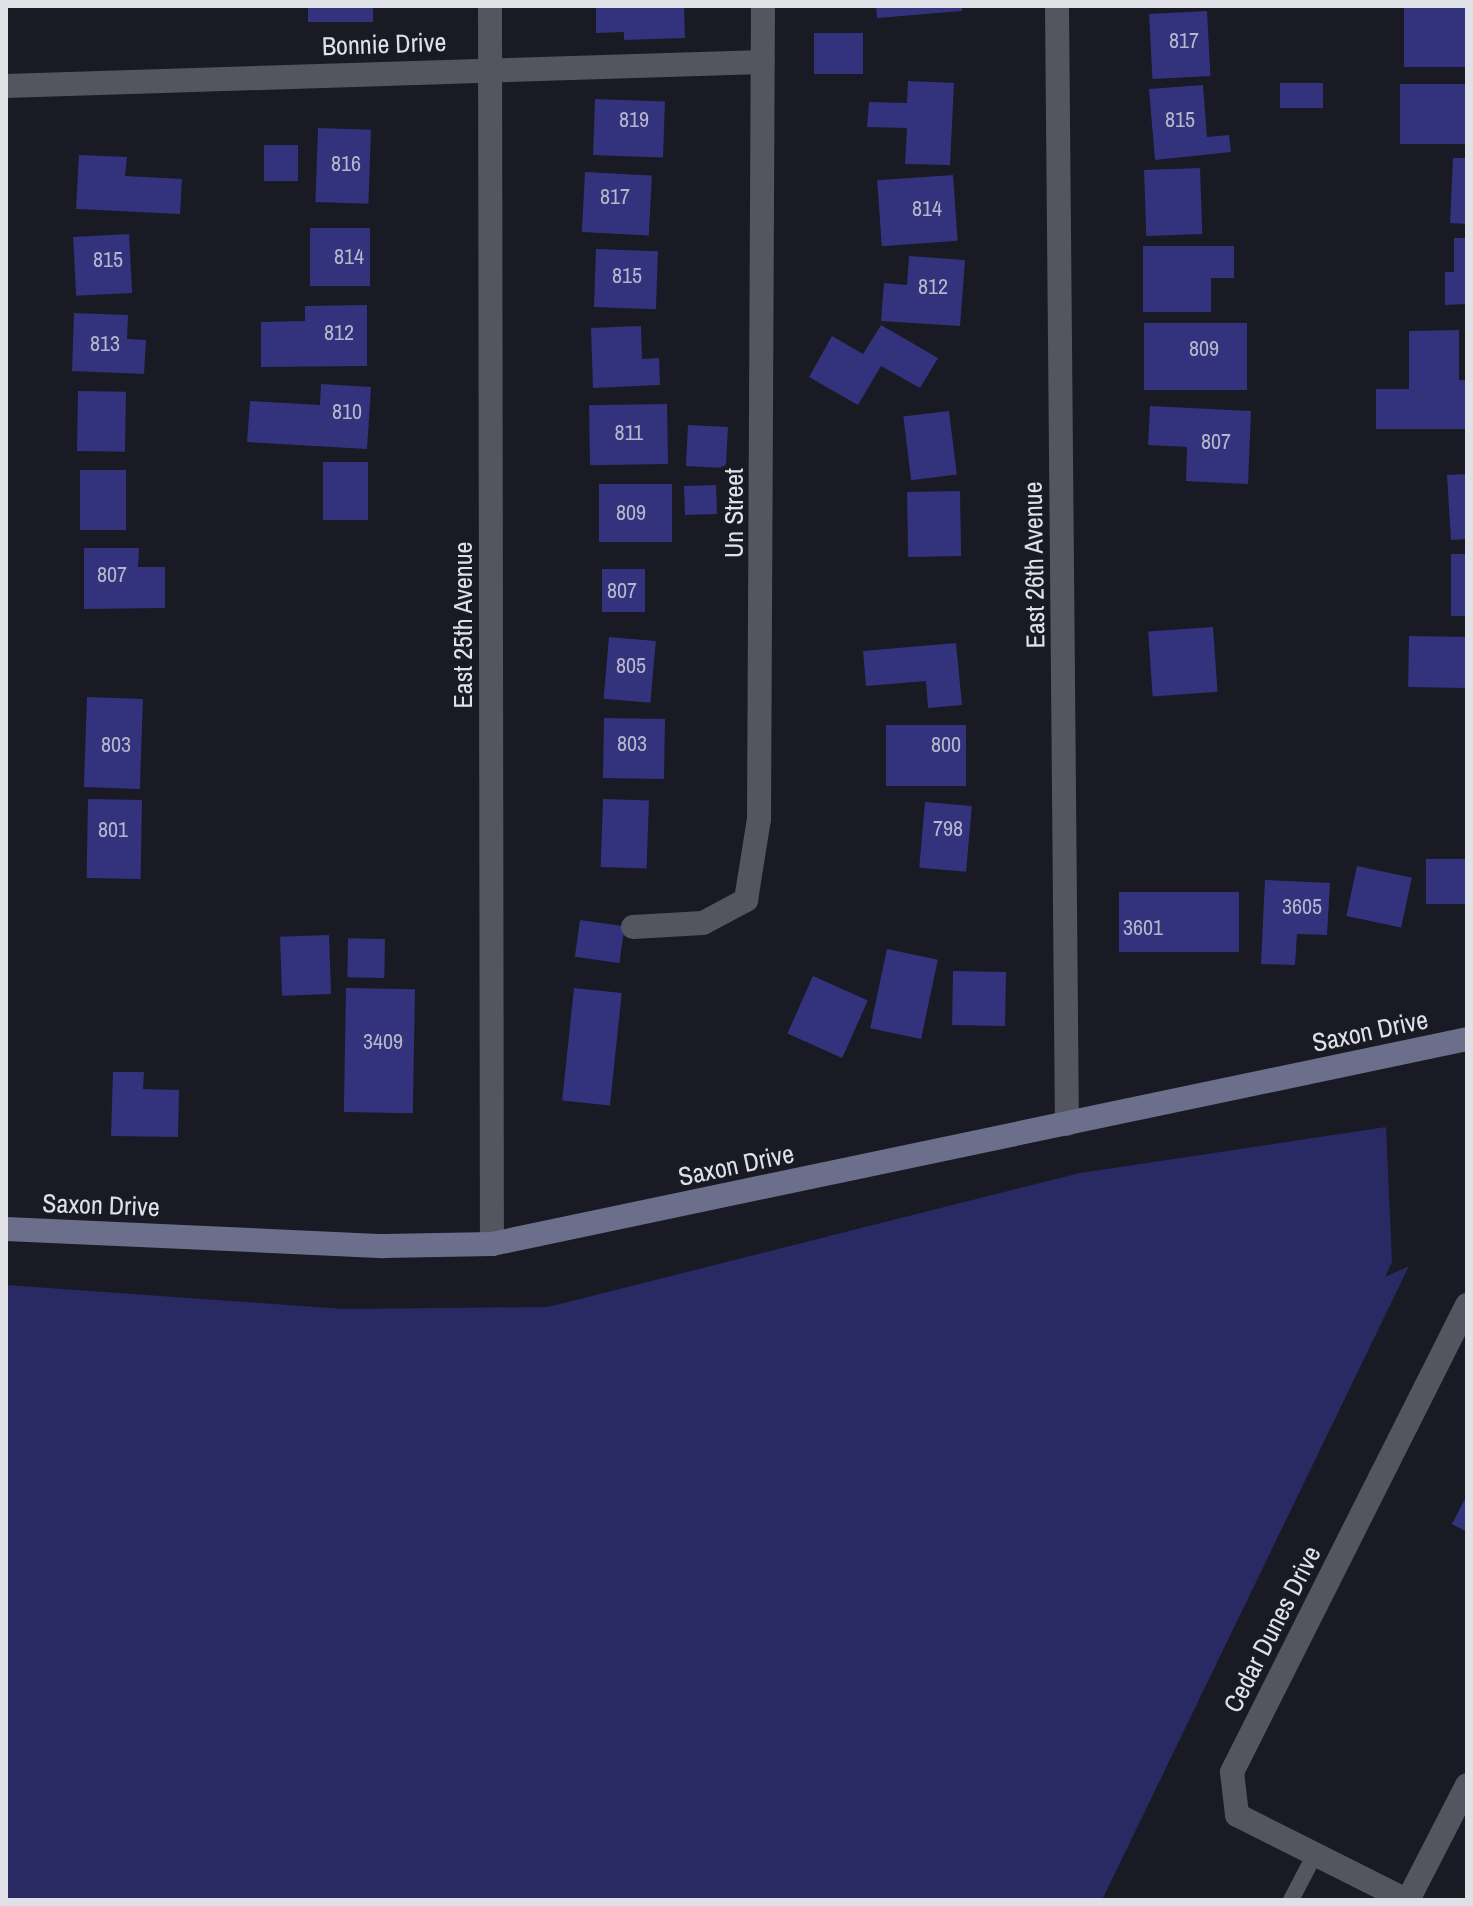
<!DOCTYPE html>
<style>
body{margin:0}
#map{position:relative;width:1473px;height:1906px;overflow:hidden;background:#191a23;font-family:"Archivo Narrow",sans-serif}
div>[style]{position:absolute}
.green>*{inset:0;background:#292963}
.building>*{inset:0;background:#33327d;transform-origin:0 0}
.lane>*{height:16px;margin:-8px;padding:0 8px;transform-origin:8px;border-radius:8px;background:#53555f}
.street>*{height:24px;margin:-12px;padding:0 12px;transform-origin:12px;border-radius:12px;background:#53555f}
.secondary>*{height:24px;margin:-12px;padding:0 12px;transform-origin:12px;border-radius:12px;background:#6b6f8b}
span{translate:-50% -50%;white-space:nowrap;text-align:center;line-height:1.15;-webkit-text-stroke:8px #191a23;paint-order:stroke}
.number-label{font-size:22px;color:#b5b5cc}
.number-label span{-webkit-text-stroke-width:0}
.street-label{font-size:26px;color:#e0e1e7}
.frame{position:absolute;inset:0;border:8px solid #e0e1e7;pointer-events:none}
</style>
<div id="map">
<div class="green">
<i style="clip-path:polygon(1386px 1127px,1392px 1262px,1385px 1277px,1409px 1266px,1102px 1900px,6px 1900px,6px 1285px,344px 1309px,548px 1307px,1080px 1173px)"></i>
</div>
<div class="building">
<i style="left:308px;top:6px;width:65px;height:16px"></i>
<i style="clip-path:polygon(596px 6px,684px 6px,685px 38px,624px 40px,624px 32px,596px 33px)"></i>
<i style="clip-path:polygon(876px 6px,962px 6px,962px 11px,877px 18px)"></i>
<i style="left:1404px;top:6px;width:63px;height:61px"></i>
<i style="left:1207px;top:11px;width:65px;height:58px;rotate:87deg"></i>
<i style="left:814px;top:33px;width:49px;height:41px"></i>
<i style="clip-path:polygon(908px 81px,954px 83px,950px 165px,905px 164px,907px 128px,867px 127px,869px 102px,907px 103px)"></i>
<i style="left:1280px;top:83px;width:43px;height:25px"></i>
<i style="left:1467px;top:84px;width:60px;height:67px;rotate:90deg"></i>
<i style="clip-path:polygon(1203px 85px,1207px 137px,1229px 135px,1231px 152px,1155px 160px,1149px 89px)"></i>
<i style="left:595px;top:99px;width:70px;height:56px;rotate:2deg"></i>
<i style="left:318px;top:128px;width:53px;height:74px;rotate:2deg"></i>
<i style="left:264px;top:145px;width:34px;height:36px"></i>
<i style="clip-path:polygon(79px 155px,127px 157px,125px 176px,182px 179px,180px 214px,76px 209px)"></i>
<i style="clip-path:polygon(1453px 158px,1467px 158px,1467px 224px,1450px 223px)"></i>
<i style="left:1200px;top:168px;width:66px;height:56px;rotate:88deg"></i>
<i style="left:585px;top:172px;width:67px;height:60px;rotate:3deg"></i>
<i style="left:953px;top:175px;width:66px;height:76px;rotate:86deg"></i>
<i style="left:310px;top:228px;width:60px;height:58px"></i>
<i style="left:129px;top:234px;width:59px;height:56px;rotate:87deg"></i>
<i style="clip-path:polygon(1454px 238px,1467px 238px,1467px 304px,1445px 305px,1445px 272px,1454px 272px)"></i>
<i style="clip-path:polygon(1143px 246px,1234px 246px,1234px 278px,1211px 278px,1211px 312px,1143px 312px)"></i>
<i style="left:596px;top:249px;width:62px;height:58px;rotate:2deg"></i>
<i style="clip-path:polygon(909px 256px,965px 260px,960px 326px,881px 321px,884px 283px,907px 285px)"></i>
<i style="clip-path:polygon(367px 305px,367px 366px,261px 367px,261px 322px,305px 321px,305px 306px)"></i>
<i style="clip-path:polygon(74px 313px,128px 315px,127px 339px,146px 340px,144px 374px,72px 371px)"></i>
<i style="left:1247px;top:323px;width:67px;height:103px;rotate:90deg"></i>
<i style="clip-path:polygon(881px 325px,938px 358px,920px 388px,881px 366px,858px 405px,809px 377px,832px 336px,863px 354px)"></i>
<i style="clip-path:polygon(641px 326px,642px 359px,659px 358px,660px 385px,593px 388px,591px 328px)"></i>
<i style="clip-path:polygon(1459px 330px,1459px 380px,1467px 380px,1467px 429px,1376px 429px,1376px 389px,1409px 389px,1409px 331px)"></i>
<i style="clip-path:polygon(321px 384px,371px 387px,367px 449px,247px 442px,250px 401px,320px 405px)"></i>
<i style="left:78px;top:391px;width:48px;height:60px;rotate:1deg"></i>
<i style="left:667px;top:404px;width:60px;height:78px;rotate:89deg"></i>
<i style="clip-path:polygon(1150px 406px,1251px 411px,1248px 484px,1186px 481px,1187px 447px,1148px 445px)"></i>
<i style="left:949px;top:411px;width:64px;height:46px;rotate:83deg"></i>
<i style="left:688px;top:425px;width:40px;height:41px;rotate:3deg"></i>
<i style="left:323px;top:462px;width:45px;height:58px"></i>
<i style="left:80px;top:470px;width:46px;height:60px"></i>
<i style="clip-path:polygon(1467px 474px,1467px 539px,1451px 540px,1447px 475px)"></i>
<i style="left:599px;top:484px;width:73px;height:58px"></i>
<i style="left:716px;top:485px;width:29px;height:32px;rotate:88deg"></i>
<i style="left:960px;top:491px;width:65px;height:53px;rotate:89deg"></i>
<i style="clip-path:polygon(84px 548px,139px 548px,138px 567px,165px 567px,165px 608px,84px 609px)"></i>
<i style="left:1451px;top:554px;width:16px;height:62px"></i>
<i style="left:602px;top:569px;width:43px;height:43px"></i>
<i style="left:1213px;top:627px;width:65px;height:65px;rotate:86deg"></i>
<i style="left:1409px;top:636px;width:58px;height:51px;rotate:1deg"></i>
<i style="left:609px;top:637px;width:47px;height:62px;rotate:5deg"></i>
<i style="clip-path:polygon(956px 643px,962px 705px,928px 708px,926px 681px,866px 686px,863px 651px)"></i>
<i style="left:87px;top:697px;width:56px;height:90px;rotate:2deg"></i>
<i style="left:604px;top:718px;width:61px;height:60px;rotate:1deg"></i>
<i style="left:886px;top:725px;width:80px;height:61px"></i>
<i style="left:88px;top:799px;width:54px;height:79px;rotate:1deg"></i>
<i style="left:603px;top:799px;width:46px;height:68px;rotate:2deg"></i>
<i style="left:925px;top:802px;width:47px;height:66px;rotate:5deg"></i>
<i style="left:1467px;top:859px;width:45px;height:41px;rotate:90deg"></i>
<i style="left:1357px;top:866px;width:56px;height:51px;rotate:12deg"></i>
<i style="clip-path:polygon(1265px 880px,1330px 883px,1327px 935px,1297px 934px,1295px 965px,1261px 964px)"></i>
<i style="left:1239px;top:892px;width:60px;height:120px;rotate:90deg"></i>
<i style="left:580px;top:920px;width:45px;height:37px;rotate:8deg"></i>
<i style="left:329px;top:935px;width:59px;height:49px;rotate:88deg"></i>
<i style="left:385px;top:939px;width:39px;height:37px;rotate:91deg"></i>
<i style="left:887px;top:949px;width:52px;height:81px;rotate:12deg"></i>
<i style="left:953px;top:971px;width:53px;height:54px;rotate:1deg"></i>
<i style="left:813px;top:976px;width:60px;height:63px;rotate:24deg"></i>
<i style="left:346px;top:988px;width:69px;height:124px;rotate:1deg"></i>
<i style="left:574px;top:988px;width:48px;height:113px;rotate:6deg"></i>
<i style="clip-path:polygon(113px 1072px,144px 1072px,143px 1089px,179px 1090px,178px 1137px,111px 1136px)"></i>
<i style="clip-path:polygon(1467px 1495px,1467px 1532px,1452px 1524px)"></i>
</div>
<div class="lane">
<i style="left:1291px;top:1900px;width:52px;rotate:-62.4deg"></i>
</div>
<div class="street">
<i style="left:490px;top:6px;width:1238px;rotate:89.91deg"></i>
<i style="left:1057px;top:6px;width:1118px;rotate:89.49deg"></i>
<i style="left:6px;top:86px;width:757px;rotate:-1.82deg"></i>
<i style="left:633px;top:927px;width:70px;rotate:-3.3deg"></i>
<i style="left:703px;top:923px;width:49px;rotate:-28.1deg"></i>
<i style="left:746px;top:900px;width:82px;rotate:-80.9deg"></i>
<i style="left:759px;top:819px;width:813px;rotate:-89.72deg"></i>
<i style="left:1406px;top:1900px;width:189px;rotate:-153.3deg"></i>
<i style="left:1237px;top:1815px;width:43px;rotate:-96.6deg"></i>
<i style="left:1232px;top:1772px;width:523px;rotate:-63.29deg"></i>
<i style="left:1408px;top:1900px;width:129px;rotate:-62.8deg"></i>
</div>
<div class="secondary">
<i style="left:6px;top:1229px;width:378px;rotate:2.6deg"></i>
<i style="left:384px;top:1246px;width:108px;rotate:-1.1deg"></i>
<i style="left:492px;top:1244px;width:996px;rotate:-11.87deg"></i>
</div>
<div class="number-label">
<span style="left:1184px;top:41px">817</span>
<span style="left:634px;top:120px">819</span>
<span style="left:1180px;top:120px">815</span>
<span style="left:346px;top:164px">816</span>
<span style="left:615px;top:197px">817</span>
<span style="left:927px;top:209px">814</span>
<span style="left:349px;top:257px">814</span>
<span style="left:108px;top:260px">815</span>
<span style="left:627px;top:276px">815</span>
<span style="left:933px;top:287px">812</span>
<span style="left:339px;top:333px">812</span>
<span style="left:105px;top:344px">813</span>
<span style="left:1204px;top:349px">809</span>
<span style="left:347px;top:412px">810</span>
<span style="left:629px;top:433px">811</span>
<span style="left:1216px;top:442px">807</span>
<span style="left:631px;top:513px">809</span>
<span style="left:112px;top:575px">807</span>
<span style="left:622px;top:591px">807</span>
<span style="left:631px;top:666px">805</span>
<span style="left:632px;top:744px">803</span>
<span style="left:116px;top:745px">803</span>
<span style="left:946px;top:745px">800</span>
<span style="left:948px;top:829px">798</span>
<span style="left:113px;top:830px">801</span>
<span style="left:1302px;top:907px">3605</span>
<span style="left:1143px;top:928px">3601</span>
<span style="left:383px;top:1042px">3409</span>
</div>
<div class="street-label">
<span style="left:384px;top:44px;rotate:-2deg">Bonnie Drive</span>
<span style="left:734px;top:513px;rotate:-90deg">Un Street</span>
<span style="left:1034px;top:565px;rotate:-91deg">East 26th Avenue</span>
<span style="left:463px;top:625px;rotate:-90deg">East 25th Avenue</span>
<span style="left:1370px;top:1031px;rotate:-12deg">Saxon Drive</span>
<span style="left:736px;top:1165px;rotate:-12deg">Saxon Drive</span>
<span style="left:101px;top:1205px;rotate:2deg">Saxon Drive</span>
<span style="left:1272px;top:1629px;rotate:-63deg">Cedar Dunes Drive</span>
</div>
<div class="frame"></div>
</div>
